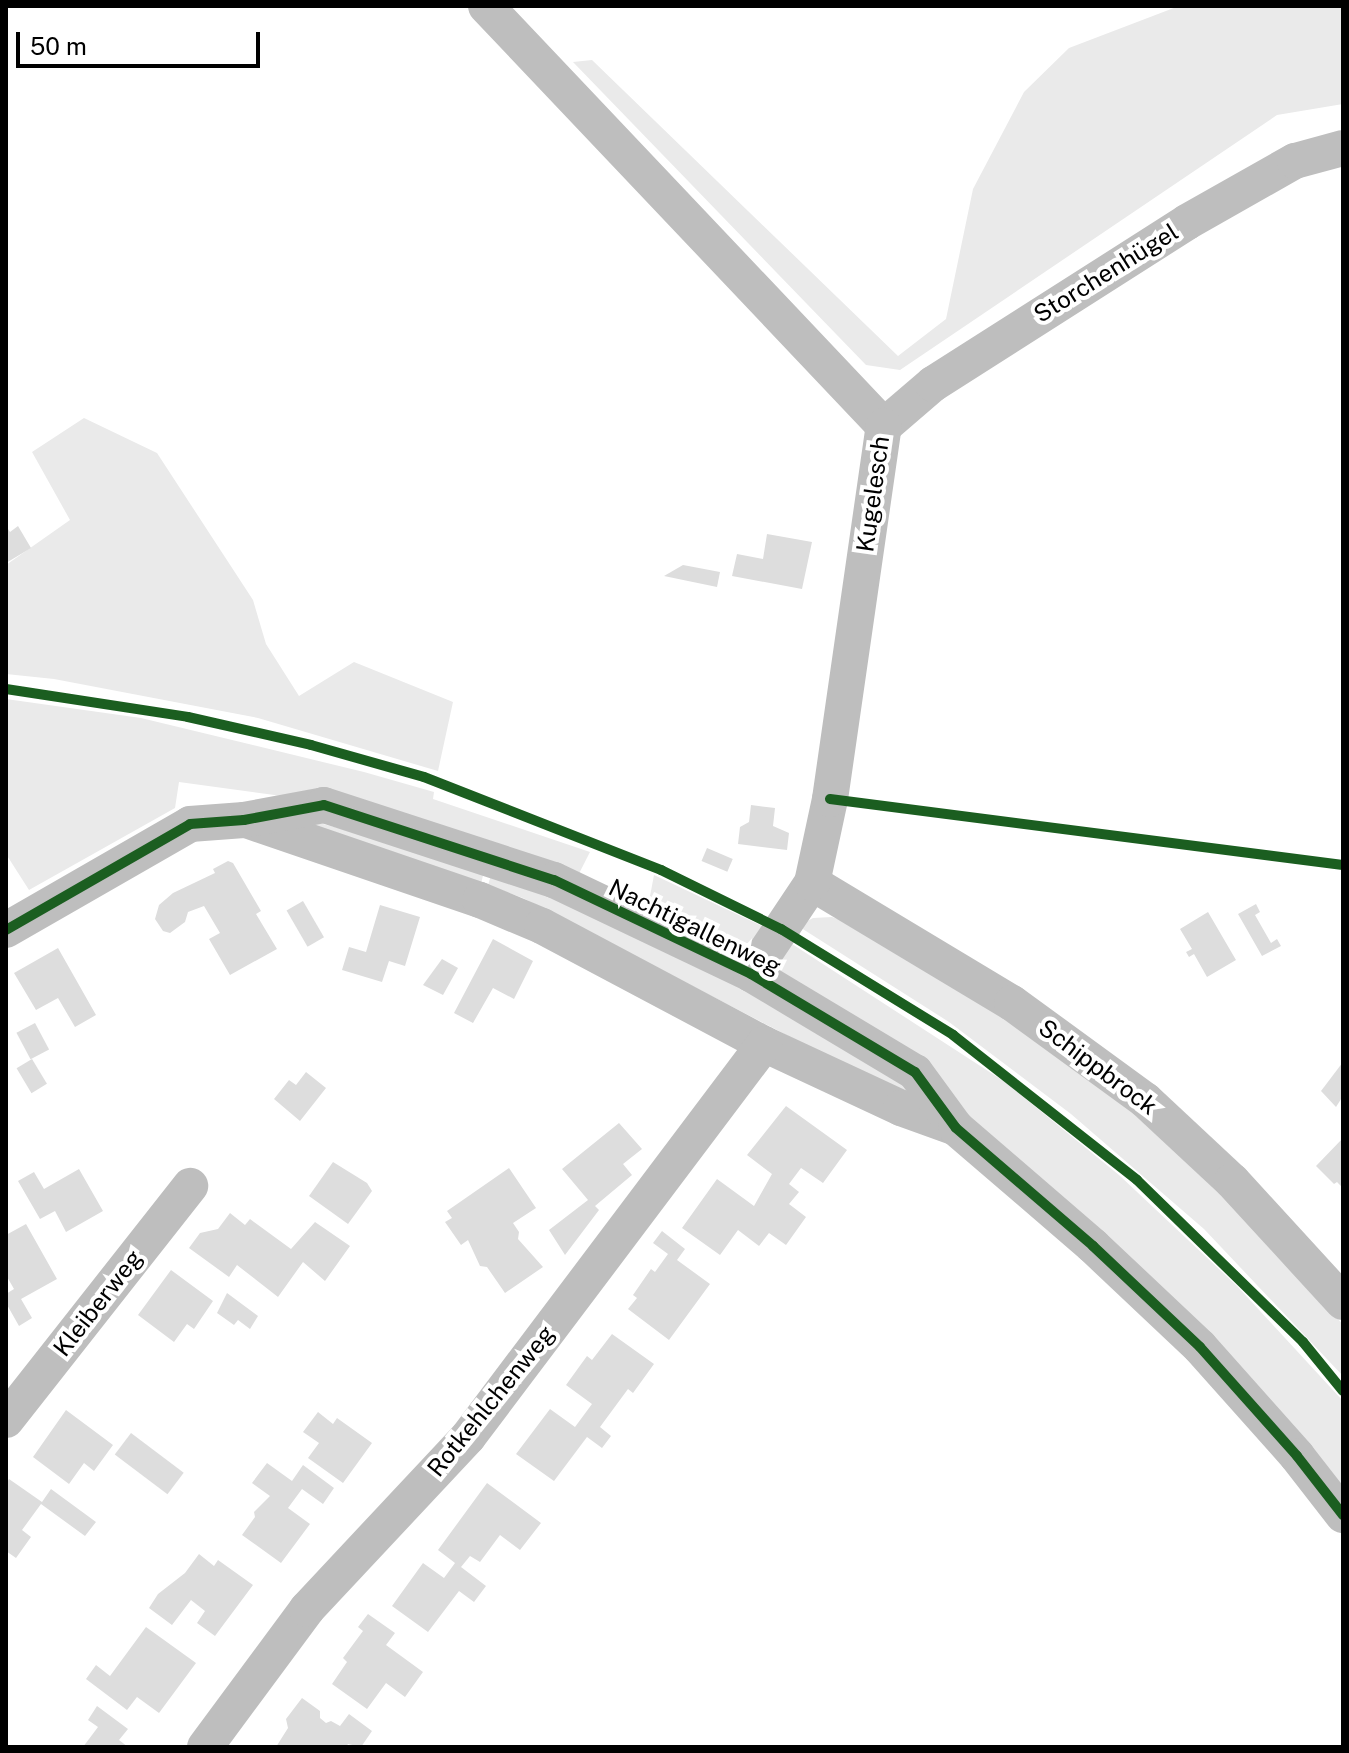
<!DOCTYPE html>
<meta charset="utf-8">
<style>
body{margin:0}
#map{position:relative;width:1349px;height:1753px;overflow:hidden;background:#fff;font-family:"Public Sans",sans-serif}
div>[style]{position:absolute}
.green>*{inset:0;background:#eaeaea}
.building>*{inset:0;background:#ddd;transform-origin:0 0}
.minor>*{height:36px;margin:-18px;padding:0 18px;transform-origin:18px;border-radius:18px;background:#bebebe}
.cycleway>*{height:10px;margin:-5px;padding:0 5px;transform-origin:5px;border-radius:5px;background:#1b5e20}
span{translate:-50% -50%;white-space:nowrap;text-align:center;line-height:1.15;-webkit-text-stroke:8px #fff;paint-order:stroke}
.street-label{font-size:24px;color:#000}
.frame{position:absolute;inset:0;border:8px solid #000;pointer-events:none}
.scale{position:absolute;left:16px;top:32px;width:244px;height:36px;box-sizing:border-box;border:4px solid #000;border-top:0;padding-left:10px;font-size:24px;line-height:28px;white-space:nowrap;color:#000;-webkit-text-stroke:6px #fff;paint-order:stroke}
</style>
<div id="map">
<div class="green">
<i style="clip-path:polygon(1179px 6px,1343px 6px,1343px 104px,1277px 115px,900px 370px,866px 365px,573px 62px,592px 60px,898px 356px,946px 319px,973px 189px,1024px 92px,1069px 48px)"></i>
<i style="clip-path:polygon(84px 418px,157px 453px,253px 600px,266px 644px,299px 696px,354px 662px,453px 702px,438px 771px,258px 718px,54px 679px,6px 674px,6px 565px,70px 520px,32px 452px)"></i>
<i style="clip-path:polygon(6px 699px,141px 718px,364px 772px,434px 792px,433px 799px,590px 852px,566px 899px,874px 1057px,913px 1094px,881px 1084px,523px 898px,488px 885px,493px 869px,355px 806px,179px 782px,175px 808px,29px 890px,6px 854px)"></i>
<i style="clip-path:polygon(304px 819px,485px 867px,481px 884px,300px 825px)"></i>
<i style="clip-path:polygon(654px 875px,762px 926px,748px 949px,743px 952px,647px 912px)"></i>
<i style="clip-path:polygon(832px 917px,856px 926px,987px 1006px,1105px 1089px,1201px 1173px,1311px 1286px,1343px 1325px,1343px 1376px,1204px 1229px,1071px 1114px,949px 1022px,798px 926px,813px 918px)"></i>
<i style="clip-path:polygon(789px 942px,1005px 1082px,1119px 1175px,1237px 1286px,1343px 1401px,1343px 1502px,1286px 1432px,782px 976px,779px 964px)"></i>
</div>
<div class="building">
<i style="clip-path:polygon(6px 526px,10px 532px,18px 526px,31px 548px,6px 563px)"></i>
<i style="clip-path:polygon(767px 534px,812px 542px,802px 589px,732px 576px,737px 554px,763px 559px)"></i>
<i style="clip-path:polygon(683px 565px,720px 572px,717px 587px,664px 576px)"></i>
<i style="clip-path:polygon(751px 805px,775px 808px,773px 826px,789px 833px,787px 850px,738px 844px,740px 827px,749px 822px)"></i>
<i style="left:707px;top:848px;width:28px;height:14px;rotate:23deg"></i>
<i style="clip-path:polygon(228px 861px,233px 863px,261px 911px,256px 914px,277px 949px,230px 975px,209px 939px,220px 933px,204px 906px,188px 912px,185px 922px,170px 933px,163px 931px,155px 919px,159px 905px,173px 893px,215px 873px,213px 869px)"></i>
<i style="left:303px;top:901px;width:42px;height:19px;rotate:60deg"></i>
<i style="clip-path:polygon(1256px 904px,1260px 912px,1255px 915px,1271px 943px,1277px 939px,1281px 946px,1262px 956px,1238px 914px)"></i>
<i style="clip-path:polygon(380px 905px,420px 917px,405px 966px,389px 961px,382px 982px,342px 970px,349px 947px,366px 952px)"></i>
<i style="clip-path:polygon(1208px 912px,1236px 960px,1207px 977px,1194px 954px,1189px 957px,1186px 952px,1192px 949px,1180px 929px)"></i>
<i style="clip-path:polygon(493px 939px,533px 961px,514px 999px,493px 988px,473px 1023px,454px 1013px)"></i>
<i style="clip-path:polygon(58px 948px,96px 1015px,75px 1027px,58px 998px,36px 1010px,14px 973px)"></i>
<i style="clip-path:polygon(442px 959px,458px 968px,443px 995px,423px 985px)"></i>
<i style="left:35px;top:1023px;width:30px;height:21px;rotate:62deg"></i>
<i style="left:32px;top:1059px;width:29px;height:18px;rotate:59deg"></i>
<i style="clip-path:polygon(1343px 1062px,1343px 1096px,1336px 1107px,1321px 1091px)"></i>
<i style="clip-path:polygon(306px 1072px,326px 1088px,300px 1121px,274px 1099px,289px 1080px,296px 1085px)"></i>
<i style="clip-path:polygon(786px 1106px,847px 1150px,823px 1183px,801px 1168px,789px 1184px,799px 1192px,789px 1204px,806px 1217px,786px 1245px,769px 1233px,759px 1246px,738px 1230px,720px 1255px,682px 1228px,717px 1179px,754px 1206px,772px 1174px,747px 1155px)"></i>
<i style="clip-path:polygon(619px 1123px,642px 1149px,623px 1164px,632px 1175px,595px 1206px,599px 1210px,565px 1255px,549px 1230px,588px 1200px,562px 1169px)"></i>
<i style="clip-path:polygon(1343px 1138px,1343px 1188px,1337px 1182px,1334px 1184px,1316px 1166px)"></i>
<i style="clip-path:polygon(333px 1162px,367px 1183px,372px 1191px,348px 1224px,309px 1196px)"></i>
<i style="clip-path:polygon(509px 1168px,536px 1208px,513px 1223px,519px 1232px,518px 1239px,543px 1267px,505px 1293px,487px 1267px,480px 1266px,468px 1240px,461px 1245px,445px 1222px,452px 1218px,447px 1211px)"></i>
<i style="clip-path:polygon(79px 1169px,103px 1211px,66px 1232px,55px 1211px,40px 1219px,18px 1181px,34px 1172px,44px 1189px)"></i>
<i style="clip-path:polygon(230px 1213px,245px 1225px,250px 1219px,291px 1249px,315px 1222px,350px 1246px,325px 1281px,303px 1262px,278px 1297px,237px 1265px,229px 1277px,189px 1248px,200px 1233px,218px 1229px)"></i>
<i style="clip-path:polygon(26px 1224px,57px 1279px,21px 1299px,32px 1318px,19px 1326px,6px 1303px,6px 1294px,14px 1289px,6px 1275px,6px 1235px)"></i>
<i style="clip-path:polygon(662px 1231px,685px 1249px,677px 1260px,710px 1284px,669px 1340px,628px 1309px,637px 1298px,633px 1295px,651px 1269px,655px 1272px,668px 1254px,653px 1243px)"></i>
<i style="clip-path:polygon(171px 1270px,213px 1301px,194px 1329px,187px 1324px,174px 1342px,138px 1315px)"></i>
<i style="clip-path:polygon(227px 1293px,258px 1316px,250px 1329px,238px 1320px,234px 1325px,217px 1313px)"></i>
<i style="clip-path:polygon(612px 1334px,654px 1364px,633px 1393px,628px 1389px,600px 1427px,611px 1436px,602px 1448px,587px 1437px,554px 1481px,516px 1454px,550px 1409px,575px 1427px,592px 1404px,566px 1385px,587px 1356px,592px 1360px)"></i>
<i style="clip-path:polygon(66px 1410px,113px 1445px,94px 1471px,84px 1463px,69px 1484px,33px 1457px)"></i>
<i style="clip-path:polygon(318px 1412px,333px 1424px,337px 1418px,372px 1443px,343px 1483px,308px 1458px,319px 1443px,303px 1432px)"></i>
<i style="left:131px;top:1433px;width:66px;height:27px;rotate:37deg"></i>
<i style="clip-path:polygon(267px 1463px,292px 1481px,303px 1465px,334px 1488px,323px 1504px,302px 1489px,288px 1508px,310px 1524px,281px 1563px,242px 1535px,255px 1517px,254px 1512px,270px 1496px,252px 1483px)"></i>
<i style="clip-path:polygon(9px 1479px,42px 1502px,51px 1489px,96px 1522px,85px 1536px,41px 1504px,22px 1530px,31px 1537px,16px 1558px,6px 1551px,6px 1484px)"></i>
<i style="clip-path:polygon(487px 1483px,541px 1523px,520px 1550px,500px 1535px,480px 1562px,470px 1556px,461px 1567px,486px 1586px,474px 1602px,459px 1591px,428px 1632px,392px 1606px,423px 1563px,444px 1578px,455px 1563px,438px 1550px)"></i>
<i style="clip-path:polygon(199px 1554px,214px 1566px,218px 1560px,253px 1585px,215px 1636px,197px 1623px,205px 1611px,191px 1600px,172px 1625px,149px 1608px,158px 1594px,185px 1573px)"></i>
<i style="clip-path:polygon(368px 1614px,395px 1633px,386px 1645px,423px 1672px,405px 1697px,386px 1683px,367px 1709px,332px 1684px,347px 1662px,343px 1658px,363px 1631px,358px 1627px)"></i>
<i style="clip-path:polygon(146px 1627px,196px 1663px,159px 1713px,137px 1697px,127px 1710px,86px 1679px,96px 1665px,110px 1676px)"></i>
<i style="clip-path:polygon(302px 1698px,320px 1711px,320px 1718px,326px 1723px,331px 1721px,340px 1726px,349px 1714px,372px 1731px,361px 1747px,348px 1744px,346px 1747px,276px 1747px,288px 1728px,286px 1719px)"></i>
<i style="clip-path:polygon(97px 1706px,128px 1729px,119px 1740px,128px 1747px,83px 1747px,98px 1727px,88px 1720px)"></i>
</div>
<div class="minor">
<i style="left:486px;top:6px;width:579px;rotate:46.54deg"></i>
<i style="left:884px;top:426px;width:65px;rotate:-40.6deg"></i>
<i style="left:933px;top:384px;width:301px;rotate:-32.5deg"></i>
<i style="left:1187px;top:222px;width:124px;rotate:-29.5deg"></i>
<i style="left:1295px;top:161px;width:50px;rotate:-15.2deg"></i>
<i style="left:249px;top:821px;width:244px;rotate:18.9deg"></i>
<i style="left:480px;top:900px;width:67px;rotate:22.8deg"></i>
<i style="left:542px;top:926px;width:251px;rotate:28deg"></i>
<i style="left:764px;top:1044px;width:151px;rotate:25deg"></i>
<i style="left:901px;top:1108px;width:59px;rotate:20deg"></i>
<i style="left:812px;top:883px;width:233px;rotate:31deg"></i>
<i style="left:1012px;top:1003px;width:165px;rotate:36.1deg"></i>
<i style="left:1145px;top:1100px;width:119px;rotate:43deg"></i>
<i style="left:1232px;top:1181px;width:164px;rotate:47.5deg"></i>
<i style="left:6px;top:930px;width:212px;rotate:-29.9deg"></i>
<i style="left:190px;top:824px;width:54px;rotate:-4.2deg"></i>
<i style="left:244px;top:820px;width:81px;rotate:-10.6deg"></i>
<i style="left:324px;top:805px;width:242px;rotate:18.1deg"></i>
<i style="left:554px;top:880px;width:218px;rotate:25.5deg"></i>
<i style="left:751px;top:974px;width:191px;rotate:30.9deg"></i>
<i style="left:915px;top:1072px;width:69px;rotate:53.8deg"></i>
<i style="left:956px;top:1128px;width:181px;rotate:40.7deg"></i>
<i style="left:1093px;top:1246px;width:147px;rotate:43.3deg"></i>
<i style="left:1200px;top:1347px;width:146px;rotate:48.3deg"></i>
<i style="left:1297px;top:1456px;width:75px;rotate:52.1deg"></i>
<i style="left:751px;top:974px;width:110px;rotate:-56.2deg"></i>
<i style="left:812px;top:883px;width:86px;rotate:-77.9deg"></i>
<i style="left:830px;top:799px;width:377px;rotate:-81.8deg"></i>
<i style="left:6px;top:1420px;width:298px;rotate:-51.8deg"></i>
<i style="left:205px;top:1747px;width:172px;rotate:-53.5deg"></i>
<i style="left:307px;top:1609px;width:236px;rotate:-46.9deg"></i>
<i style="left:468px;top:1437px;width:492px;rotate:-53deg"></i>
</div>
<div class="cycleway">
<i style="left:6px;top:689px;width:184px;rotate:8.7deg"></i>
<i style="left:188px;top:717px;width:126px;rotate:12.8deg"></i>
<i style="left:311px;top:745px;width:117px;rotate:15.8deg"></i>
<i style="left:424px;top:777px;width:255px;rotate:21.4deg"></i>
<i style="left:661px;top:870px;width:134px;rotate:26.2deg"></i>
<i style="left:781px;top:929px;width:202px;rotate:31.6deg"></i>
<i style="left:953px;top:1035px;width:234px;rotate:38.2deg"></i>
<i style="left:1137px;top:1180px;width:232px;rotate:44.3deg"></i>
<i style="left:1303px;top:1342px;width:63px;rotate:50.8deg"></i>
<i style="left:830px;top:799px;width:517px;rotate:7.33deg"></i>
<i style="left:6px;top:930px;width:212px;rotate:-29.9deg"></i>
<i style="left:190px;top:824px;width:54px;rotate:-4.2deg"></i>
<i style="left:244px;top:820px;width:81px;rotate:-10.6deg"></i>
<i style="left:324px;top:805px;width:242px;rotate:18.1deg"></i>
<i style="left:554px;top:880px;width:218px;rotate:25.5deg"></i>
<i style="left:751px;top:974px;width:191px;rotate:30.9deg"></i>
<i style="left:915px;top:1072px;width:69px;rotate:53.8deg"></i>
<i style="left:956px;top:1128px;width:181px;rotate:40.7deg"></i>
<i style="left:1093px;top:1246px;width:147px;rotate:43.3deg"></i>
<i style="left:1200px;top:1347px;width:146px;rotate:48.3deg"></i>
<i style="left:1297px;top:1456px;width:75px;rotate:52.1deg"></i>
</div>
<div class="street-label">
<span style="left:1106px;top:273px;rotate:-32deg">Storchenhügel</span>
<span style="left:873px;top:494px;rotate:-82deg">Kugelesch</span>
<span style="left:695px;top:927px;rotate:26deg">Nachtigallenweg</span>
<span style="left:1098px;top:1067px;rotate:37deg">Schippbrock</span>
<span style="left:98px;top:1303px;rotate:-52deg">Kleiberweg</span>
<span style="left:491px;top:1401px;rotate:-51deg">Rotkehlchenweg</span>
</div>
<div class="frame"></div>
<div class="scale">50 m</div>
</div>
